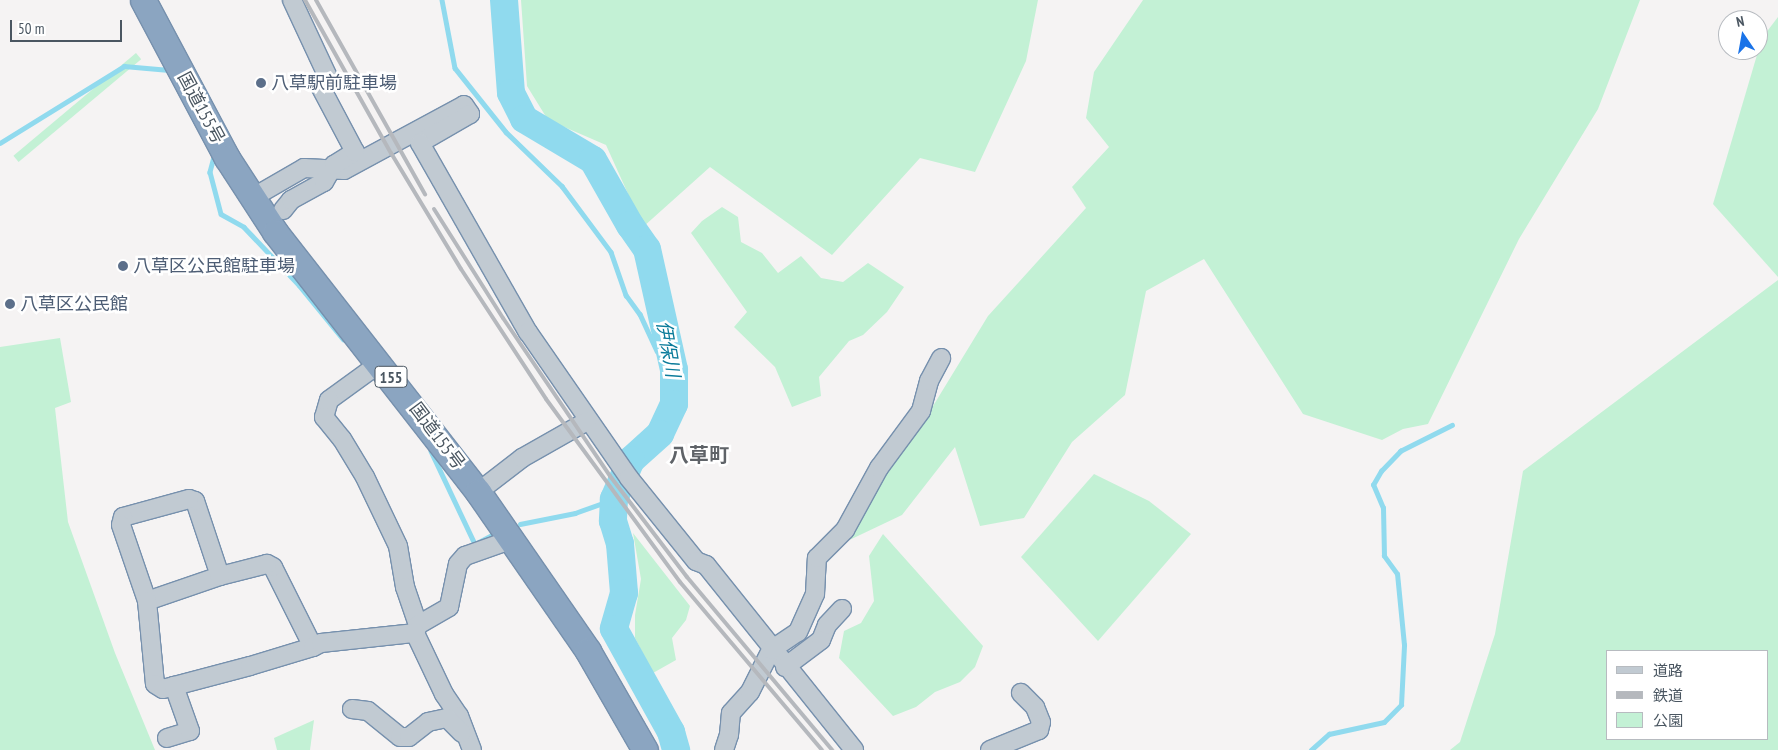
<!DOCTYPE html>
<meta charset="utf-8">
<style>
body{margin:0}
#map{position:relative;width:1778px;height:750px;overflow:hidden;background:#f5f3f3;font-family:"PT Sans Narrow","Noto Sans JP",sans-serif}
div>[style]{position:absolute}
.green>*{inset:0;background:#c3f1d5;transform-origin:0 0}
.stream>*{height:4.5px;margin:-2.25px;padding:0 2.25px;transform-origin:2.25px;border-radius:2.25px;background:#90daee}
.river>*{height:28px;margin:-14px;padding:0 14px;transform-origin:14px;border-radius:14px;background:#90daee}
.roads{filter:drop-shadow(1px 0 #7690ad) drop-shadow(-1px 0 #7690ad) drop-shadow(0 1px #7690ad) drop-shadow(0 -1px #7690ad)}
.minor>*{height:18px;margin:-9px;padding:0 9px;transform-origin:9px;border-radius:9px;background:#c1cad2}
.highway>*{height:25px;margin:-12.5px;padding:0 12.5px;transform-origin:12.5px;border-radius:12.5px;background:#8ba5c1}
.rail>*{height:4px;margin:-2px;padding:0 2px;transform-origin:2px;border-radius:2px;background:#b5b8bd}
.dots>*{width:14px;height:14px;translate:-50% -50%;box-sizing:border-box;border:2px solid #fff;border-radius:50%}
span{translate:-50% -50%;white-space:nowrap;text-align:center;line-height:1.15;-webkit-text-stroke:5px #fff;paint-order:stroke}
.shield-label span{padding:1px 4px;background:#fff;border:1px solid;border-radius:4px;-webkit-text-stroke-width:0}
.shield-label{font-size:16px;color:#4a5661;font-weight:700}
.service-label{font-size:18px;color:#4e5e75}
.left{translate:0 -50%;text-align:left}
.street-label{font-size:18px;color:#4a5661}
.water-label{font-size:19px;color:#0c7c9b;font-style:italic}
.quarter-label{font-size:20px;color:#5f6368;font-weight:700}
.legend{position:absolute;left:1606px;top:650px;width:162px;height:90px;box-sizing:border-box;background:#fff;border:1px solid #b7bbc0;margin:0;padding:6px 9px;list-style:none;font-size:15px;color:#4a5661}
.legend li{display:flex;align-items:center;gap:10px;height:25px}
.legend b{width:25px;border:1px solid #b7bbc0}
.north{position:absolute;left:1718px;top:10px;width:50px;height:50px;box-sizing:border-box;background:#fff;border:1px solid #b7bbc0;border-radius:50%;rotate:348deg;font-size:14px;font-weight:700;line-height:20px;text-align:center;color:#4a5661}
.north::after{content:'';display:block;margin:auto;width:18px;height:22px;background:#1a73e8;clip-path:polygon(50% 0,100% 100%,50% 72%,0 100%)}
.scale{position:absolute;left:10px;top:20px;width:112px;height:22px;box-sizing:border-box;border:2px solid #4a5661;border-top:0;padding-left:6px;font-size:15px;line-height:18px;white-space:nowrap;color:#4a5661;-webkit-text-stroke:4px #fff;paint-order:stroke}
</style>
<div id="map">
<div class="green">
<i style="clip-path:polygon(521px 0,1038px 0,1026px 61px,975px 172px,920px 158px,832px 255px,710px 167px,643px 227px,606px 145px,548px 120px,527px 86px)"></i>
<i style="clip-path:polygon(1143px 0,1640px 0,1598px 109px,1519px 239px,1428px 424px,1403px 429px,1382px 440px,1303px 414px,1204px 259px,1146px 291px,1125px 395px,1072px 442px,1024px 518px,980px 526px,955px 447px,902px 515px,841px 544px,892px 460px,922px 424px,988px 316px,1086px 208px,1072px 187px,1109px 147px,1086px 118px,1094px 72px)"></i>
<i style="clip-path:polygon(1778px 17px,1778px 277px,1713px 204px,1762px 38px)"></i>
<i style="left:136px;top:53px;width:8px;height:160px;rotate:50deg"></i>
<i style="clip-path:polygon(722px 207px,738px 217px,741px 242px,762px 253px,778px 273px,801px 256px,821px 278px,843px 282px,868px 263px,904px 287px,887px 312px,863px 335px,849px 341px,819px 377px,821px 396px,792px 407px,775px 367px,734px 327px,747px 312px,691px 233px,702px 221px)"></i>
<i style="clip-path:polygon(evenodd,1778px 280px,1778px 750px,1450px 750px,1460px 742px,1495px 634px,1523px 471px,1778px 280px,1607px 651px,1767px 651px,1767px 739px,1607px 739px,1607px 651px)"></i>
<i style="clip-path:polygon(60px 338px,71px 402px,55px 408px,68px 522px,115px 653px,155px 750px,0 750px,0 347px)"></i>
<i style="clip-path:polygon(1094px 474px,1149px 501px,1191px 534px,1098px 641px,1021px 557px)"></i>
<i style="clip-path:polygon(633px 533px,690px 606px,686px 620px,672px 638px,676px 660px,653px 673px,635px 638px,635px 615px,641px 579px)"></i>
<i style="clip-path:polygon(883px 534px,983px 646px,975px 667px,960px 682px,935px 692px,916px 707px,893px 716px,839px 658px,844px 631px,861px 623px,874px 601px,869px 556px)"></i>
<i style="clip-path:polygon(314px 720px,310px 750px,277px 750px,274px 738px)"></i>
</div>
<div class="stream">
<i style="left:442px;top:0;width:69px;rotate:79.2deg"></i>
<i style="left:455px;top:68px;width:82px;rotate:51.4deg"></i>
<i style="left:506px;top:132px;width:78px;rotate:44deg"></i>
<i style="left:562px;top:186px;width:82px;rotate:53.4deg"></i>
<i style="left:611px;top:252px;width:46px;rotate:70.8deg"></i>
<i style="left:626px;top:295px;width:24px;rotate:54deg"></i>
<i style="left:640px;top:314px;width:41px;rotate:65.3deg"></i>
<i style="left:0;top:143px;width:146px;rotate:-31.8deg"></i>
<i style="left:124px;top:66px;width:45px;rotate:5.1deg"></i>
<i style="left:214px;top:157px;width:16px;rotate:105deg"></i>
<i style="left:210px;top:172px;width:43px;rotate:75.3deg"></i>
<i style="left:221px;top:214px;width:26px;rotate:29deg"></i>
<i style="left:244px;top:227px;width:80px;rotate:46.5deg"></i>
<i style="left:299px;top:285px;width:70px;rotate:50.8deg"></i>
<i style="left:431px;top:451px;width:103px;rotate:64.7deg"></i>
<i style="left:475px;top:544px;width:24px;rotate:-28deg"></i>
<i style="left:520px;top:524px;width:56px;rotate:-11.3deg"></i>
<i style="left:575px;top:513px;width:41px;rotate:-19.7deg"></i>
<i style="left:1311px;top:750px;width:24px;rotate:-42deg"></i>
<i style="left:1329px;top:734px;width:56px;rotate:-12.3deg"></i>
<i style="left:1384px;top:722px;width:24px;rotate:-45deg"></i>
<i style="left:1401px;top:705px;width:60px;rotate:-87.1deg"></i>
<i style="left:1404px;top:645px;width:71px;rotate:-95.6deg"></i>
<i style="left:1397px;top:574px;width:22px;rotate:-126deg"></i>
<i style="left:1384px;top:556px;width:48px;rotate:-91.2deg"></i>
<i style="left:1383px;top:508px;width:25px;rotate:-113deg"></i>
<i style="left:1373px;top:485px;width:16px;rotate:-60deg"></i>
<i style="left:1381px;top:471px;width:28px;rotate:-46deg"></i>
<i style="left:1400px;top:451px;width:58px;rotate:-26.6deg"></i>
</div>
<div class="river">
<i style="left:504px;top:0;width:93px;rotate:85.7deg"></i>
<i style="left:511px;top:93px;width:29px;rotate:63deg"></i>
<i style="left:524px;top:119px;width:80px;rotate:30.7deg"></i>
<i style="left:593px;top:160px;width:75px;rotate:60.4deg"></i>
<i style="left:630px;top:225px;width:29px;rotate:55deg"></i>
<i style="left:647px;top:249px;width:124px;rotate:77.4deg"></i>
<i style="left:674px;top:370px;width:34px;rotate:90deg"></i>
<i style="left:674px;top:404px;width:33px;rotate:115deg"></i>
<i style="left:660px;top:434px;width:39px;rotate:138deg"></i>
<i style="left:631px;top:460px;width:43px;rotate:113.6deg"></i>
<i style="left:614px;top:499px;width:22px;rotate:93deg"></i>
<i style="left:613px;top:521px;width:24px;rotate:73deg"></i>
<i style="left:620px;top:544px;width:49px;rotate:85.3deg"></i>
<i style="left:624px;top:593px;width:37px;rotate:106deg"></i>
<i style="left:614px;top:629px;width:118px;rotate:61deg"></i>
<i style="left:671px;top:732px;width:19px;rotate:74deg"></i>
</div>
<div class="roads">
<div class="minor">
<i style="left:252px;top:198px;width:60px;rotate:-30deg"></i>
<i style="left:304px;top:168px;width:40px;rotate:2.9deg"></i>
<i style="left:344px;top:170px;width:136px;rotate:-28.4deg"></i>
<i style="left:464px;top:105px;width:11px;rotate:56deg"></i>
<i style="left:470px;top:114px;width:58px;rotate:149.9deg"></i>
<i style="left:420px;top:143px;width:218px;rotate:60.3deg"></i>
<i style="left:528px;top:332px;width:178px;rotate:55.3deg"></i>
<i style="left:629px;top:478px;width:107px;rotate:51.1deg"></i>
<i style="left:696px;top:561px;width:11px;rotate:22deg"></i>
<i style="left:706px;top:565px;width:237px;rotate:51.3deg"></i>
<i style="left:283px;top:210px;width:13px;rotate:-51deg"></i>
<i style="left:291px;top:200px;width:38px;rotate:-29deg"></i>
<i style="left:324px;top:182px;width:20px;rotate:-60deg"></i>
<i style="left:334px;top:165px;width:25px;rotate:-32deg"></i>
<i style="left:355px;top:152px;width:77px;rotate:-117.9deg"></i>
<i style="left:319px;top:84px;width:12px;rotate:-48deg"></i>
<i style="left:327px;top:75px;width:83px;rotate:-115deg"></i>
<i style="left:380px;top:363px;width:63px;rotate:144deg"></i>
<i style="left:329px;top:400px;width:18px;rotate:106deg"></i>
<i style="left:324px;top:417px;width:28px;rotate:51deg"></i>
<i style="left:342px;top:439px;width:44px;rotate:58.8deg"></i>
<i style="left:365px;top:477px;width:76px;rotate:64.4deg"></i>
<i style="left:398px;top:546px;width:42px;rotate:80.3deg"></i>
<i style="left:405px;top:587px;width:40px;rotate:71.1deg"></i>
<i style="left:418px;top:625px;width:9px;rotate:111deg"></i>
<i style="left:415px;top:633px;width:68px;rotate:64.6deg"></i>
<i style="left:444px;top:694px;width:27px;rotate:56deg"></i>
<i style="left:459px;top:716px;width:36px;rotate:69deg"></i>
<i style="left:478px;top:492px;width:56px;rotate:-37.7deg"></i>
<i style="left:522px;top:458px;width:75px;rotate:-29.6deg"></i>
<i style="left:147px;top:601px;width:77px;rotate:-18.9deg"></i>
<i style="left:418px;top:625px;width:36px;rotate:-30deg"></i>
<i style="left:449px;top:607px;width:44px;rotate:-78.2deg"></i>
<i style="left:458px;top:564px;width:11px;rotate:-49deg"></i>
<i style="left:465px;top:556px;width:48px;rotate:-19.6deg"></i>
<i style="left:313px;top:647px;width:89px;rotate:-116.6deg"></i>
<i style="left:273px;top:567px;width:7px;rotate:-153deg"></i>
<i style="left:267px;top:564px;width:49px;rotate:165.7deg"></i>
<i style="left:220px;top:576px;width:79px;rotate:-108.4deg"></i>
<i style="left:195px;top:501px;width:6px;rotate:-162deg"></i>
<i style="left:189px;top:499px;width:68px;rotate:164.7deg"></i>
<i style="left:123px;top:517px;width:8px;rotate:104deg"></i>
<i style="left:121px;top:525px;width:80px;rotate:71.1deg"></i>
<i style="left:147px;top:601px;width:83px;rotate:84.5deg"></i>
<i style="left:155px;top:684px;width:9px;rotate:32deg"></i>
<i style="left:163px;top:689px;width:90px;rotate:-14.8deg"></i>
<i style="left:250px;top:666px;width:66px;rotate:-16.8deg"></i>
<i style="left:313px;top:647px;width:9px;rotate:-27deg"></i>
<i style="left:321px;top:643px;width:95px;rotate:-6.1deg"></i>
<i style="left:785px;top:667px;width:45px;rotate:-36.9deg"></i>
<i style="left:821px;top:640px;width:16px;rotate:-68deg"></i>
<i style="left:827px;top:625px;width:22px;rotate:-47deg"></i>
<i style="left:352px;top:709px;width:16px;rotate:7deg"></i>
<i style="left:368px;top:711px;width:41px;rotate:39.1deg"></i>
<i style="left:400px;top:737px;width:9px"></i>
<i style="left:409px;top:737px;width:24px;rotate:-38deg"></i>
<i style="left:428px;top:722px;width:19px;rotate:-12deg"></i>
<i style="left:447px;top:718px;width:21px;rotate:45deg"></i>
<i style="left:167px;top:738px;width:24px;rotate:-17deg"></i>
<i style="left:190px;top:731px;width:48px;rotate:-109.6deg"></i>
<i style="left:724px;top:750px;width:16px;rotate:-72deg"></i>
<i style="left:729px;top:735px;width:22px;rotate:-85deg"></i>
<i style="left:731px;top:713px;width:28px;rotate:-48deg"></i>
<i style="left:750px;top:692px;width:47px;rotate:-63.4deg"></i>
<i style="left:771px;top:650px;width:32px;rotate:-34deg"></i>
<i style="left:798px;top:632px;width:42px;rotate:-65.9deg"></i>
<i style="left:815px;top:594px;width:36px;rotate:-87deg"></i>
<i style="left:817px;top:558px;width:40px;rotate:-45deg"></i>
<i style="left:845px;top:530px;width:71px;rotate:-61.3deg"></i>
<i style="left:879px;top:468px;width:71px;rotate:-53.6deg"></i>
<i style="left:921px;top:411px;width:31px;rotate:-75deg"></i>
<i style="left:929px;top:381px;width:26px;rotate:-62deg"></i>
<i style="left:990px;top:750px;width:53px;rotate:-22.2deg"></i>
<i style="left:1039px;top:730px;width:8px;rotate:-76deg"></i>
<i style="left:1041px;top:722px;width:16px;rotate:-112deg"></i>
<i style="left:1035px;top:707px;width:20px;rotate:-135deg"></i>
</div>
<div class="highway">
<i style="left:143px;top:0;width:179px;rotate:62deg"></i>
<i style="left:227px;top:158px;width:88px;rotate:57deg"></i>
<i style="left:275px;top:232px;width:330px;rotate:52deg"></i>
<i style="left:478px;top:492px;width:193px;rotate:55.3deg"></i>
<i style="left:588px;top:651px;width:114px;rotate:60.1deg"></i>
</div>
</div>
<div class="rail">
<i style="left:305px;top:0;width:176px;rotate:60.7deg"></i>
<i style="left:391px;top:153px;width:135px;rotate:58.9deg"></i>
<i style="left:461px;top:269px;width:155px;rotate:56.8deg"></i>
<i style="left:546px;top:399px;width:227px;rotate:53.8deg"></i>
<i style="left:680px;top:582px;width:220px;rotate:49.8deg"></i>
<i style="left:316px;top:0;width:223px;rotate:60.7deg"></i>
<i style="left:434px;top:209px;width:129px;rotate:57.7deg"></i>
<i style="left:503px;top:318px;width:191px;rotate:55.9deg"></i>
<i style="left:610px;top:476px;width:127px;rotate:52.7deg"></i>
<i style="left:687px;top:577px;width:226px;rotate:50deg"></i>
</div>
<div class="dots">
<i style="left:261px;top:83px;background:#5c6f8a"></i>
<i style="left:123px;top:266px;background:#5c6f8a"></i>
<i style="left:10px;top:304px;background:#5c6f8a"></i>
</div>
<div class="shield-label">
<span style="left:391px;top:377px">155</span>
</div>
<div class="service-label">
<span class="left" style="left:271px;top:83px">八草駅前駐車場</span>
<span class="left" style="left:133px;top:266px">八草区公民館駐車場</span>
<span class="left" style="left:20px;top:304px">八草区公民館</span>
</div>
<div class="street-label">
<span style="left:201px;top:108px;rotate:62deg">国道155号</span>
<span style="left:437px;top:436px;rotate:53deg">国道155号</span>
</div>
<div class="water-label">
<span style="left:668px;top:349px;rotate:80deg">伊保川</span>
</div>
<div class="quarter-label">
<span style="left:699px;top:455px">八草町</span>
</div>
<ul class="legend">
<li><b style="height:6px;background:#c1cad2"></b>道路</li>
<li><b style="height:6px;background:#b5b8bd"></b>鉄道</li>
<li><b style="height:14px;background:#c3f1d5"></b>公園</li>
</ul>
<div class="north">N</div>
<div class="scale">50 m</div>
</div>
